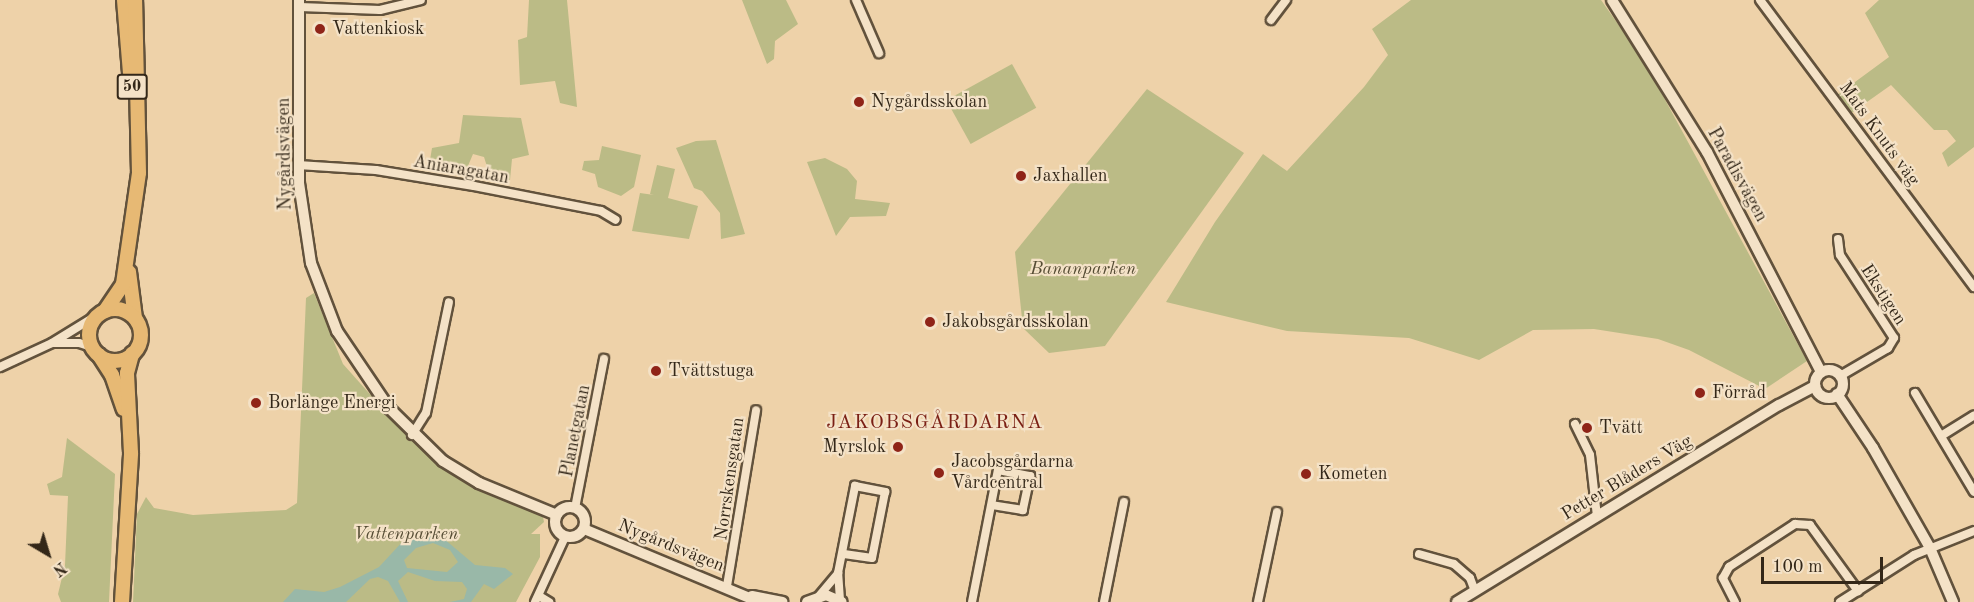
<!DOCTYPE html>
<meta charset="utf-8">
<style>
body{margin:0}
#map{position:relative;width:1974px;height:602px;overflow:hidden;background:#eed2a9;font-family:"Old Standard TT",serif}
div>[style]{position:absolute}
.green>*{inset:0;background:#bbbb86;transform-origin:0 0}
.water>*{inset:0;background:#99b8a8}
.roads{filter:drop-shadow(2px 0 #62523c) drop-shadow(-2px 0 #62523c) drop-shadow(0 2px #62523c) drop-shadow(0 -2px #62523c)}
.street>*{height:8px;margin:-4px;padding:0 4px;transform-origin:4px;border-radius:4px;background:#f4e2c7}
.secondary>*{height:10px;margin:-5px;padding:0 5px;transform-origin:5px;border-radius:5px;background:#f4e2c7}
.secondary>.ring{margin:-5px;padding:0;box-sizing:content-box;background:none;border:10px solid #f4e2c7;border-radius:50%}
.highway>*{height:14px;margin:-7px;padding:0 7px;transform-origin:7px;border-radius:7px;background:#e7b974}
.highway>.ring{margin:-7px;padding:0;box-sizing:content-box;background:none;border:14px solid #e7b974;border-radius:50%}
.dots>*{width:16px;height:16px;translate:-50% -50%;box-sizing:border-box;border:3px solid #f4e2c7;border-radius:50%}
span{translate:-50% -50%;white-space:nowrap;text-align:center;line-height:1.15;-webkit-text-stroke:4.5px #f4e2c7;paint-order:stroke}
.shield-label span{padding:2px 4px;background:#f4e2c7;border:2px solid;border-radius:4px;-webkit-text-stroke-width:0}
.shield-label{font-size:16px;color:#332718;font-weight:700}
.poi-label{font-size:18px;color:#332718}
.left{translate:0 -50%;text-align:left}
.right{translate:-100% -50%;text-align:right}
.street-label{font-size:18px;color:#332718}
.park-label{font-size:18px;color:#554c34;font-style:italic}
.neighbourhood-label{font-size:20px;color:#7a1f14;letter-spacing:1.5px}
.north{position:absolute;left:18px;top:524px;width:60px;height:60px;-webkit-text-stroke:4px #f4e2c7;paint-order:stroke;rotate:142deg;font-size:16px;font-weight:700;line-height:24px;text-align:center;color:#332718}
.north::after{content:'';display:block;margin:auto;width:21px;height:27px;background:#332718;clip-path:polygon(50% 0,100% 100%,50% 72%,0 100%)}
.scale{position:absolute;left:1761px;top:557px;width:122px;height:27px;box-sizing:border-box;border:3px solid #332718;border-top:0;padding-left:8px;font-size:18px;line-height:21px;white-space:nowrap;color:#332718;-webkit-text-stroke:4px #f4e2c7;paint-order:stroke}
</style>
<div id="map">
<div class="green">
<i style="clip-path:polygon(529px 0,567px 0,577px 107px,560px 103px,555px 81px,520px 85px,518px 40px,527px 37px)"></i>
<i style="clip-path:polygon(742px 0,786px 0,798px 24px,775px 41px,774px 59px,767px 64px)"></i>
<i style="clip-path:polygon(1411px 0,1601px 0,1644px 61px,1807px 361px,1765px 389px,1689px 350px,1658px 339px,1594px 329px,1533px 330px,1479px 360px,1409px 338px,1287px 331px,1166px 302px,1215px 222px,1263px 154px,1287px 171px,1364px 87px,1388px 55px,1372px 29px)"></i>
<i style="clip-path:polygon(1879px 0,1974px 0,1974px 147px,1948px 167px,1942px 153px,1956px 141px,1947px 130px,1934px 130px,1891px 85px,1850px 114px,1836px 96px,1889px 57px,1865px 13px)"></i>
<i style="left:1012px;top:64px;width:50px;height:75px;rotate:61deg"></i>
<i style="clip-path:polygon(1147px 89px,1244px 153px,1105px 346px,1049px 353px,1023px 328px,1015px 252px)"></i>
<i style="clip-path:polygon(463px 115px,521px 118px,529px 155px,512px 159px,510px 180px,491px 179px,484px 157px,473px 154px,465px 173px,429px 166px,432px 148px,459px 143px)"></i>
<i style="clip-path:polygon(716px 140px,745px 234px,721px 239px,720px 213px,702px 191px,694px 188px,676px 148px,696px 141px)"></i>
<i style="clip-path:polygon(602px 146px,641px 155px,634px 187px,621px 196px,598px 187px,595px 174px,582px 170px,584px 161px,599px 160px)"></i>
<i style="clip-path:polygon(825px 158px,847px 169px,857px 181px,855px 199px,890px 203px,886px 216px,850px 217px,836px 236px,807px 162px)"></i>
<i style="clip-path:polygon(657px 165px,675px 169px,668px 198px,698px 206px,689px 239px,632px 231px,640px 193px,654px 195px,650px 194px)"></i>
<i style="clip-path:polygon(314px 293px,343px 364px,410px 439px,475px 484px,543px 517px,544px 522px,531px 534px,540px 534px,540px 557px,516px 602px,133px 602px,137px 514px,146px 497px,154px 508px,193px 515px,286px 510px,297px 503px,306px 298px)"></i>
<i style="clip-path:polygon(67px 438px,115px 474px,109px 602px,61px 602px,58px 594px,65px 565px,68px 496px,50px 495px,47px 484px,62px 477px)"></i>
</div>
<div class="water">
<i style="clip-path:polygon(evenodd,421px 534px,443px 538px,475px 565px,505px 568px,513px 574px,494px 589px,484px 584px,471px 602px,450px 602px,464px 599px,467px 589px,462px 582px,435px 581px,408px 572px,398px 581px,408px 602px,400px 602px,388px 581px,378px 577px,370px 579px,346px 602px,283px 602px,295px 589px,324px 592px,340px 587px,379px 567px,404px 540px,421px 534px,433px 543px,450px 550px,458px 562px,447px 572px,407px 568px,404px 560px,416px 548px,433px 543px)"></i>
</div>
<div class="roads">
<div class="street">
<i style="left:856px;top:0;width:58px;rotate:66.5deg"></i>
<i style="left:1760px;top:0;width:358px;rotate:53.3deg"></i>
<i style="left:300px;top:7px;width:80px;rotate:2.1deg"></i>
<i style="left:380px;top:10px;width:42px;rotate:-13.7deg"></i>
<i style="left:1271px;top:20px;width:25px;rotate:-53deg"></i>
<i style="left:298px;top:165px;width:78px;rotate:3.7deg"></i>
<i style="left:376px;top:170px;width:99px;rotate:9.3deg"></i>
<i style="left:474px;top:186px;width:129px;rotate:11.1deg"></i>
<i style="left:601px;top:211px;width:17px;rotate:31deg"></i>
<i style="left:1838px;top:239px;width:16px;rotate:83deg"></i>
<i style="left:1840px;top:255px;width:99px;rotate:57deg"></i>
<i style="left:1894px;top:338px;width:12px;rotate:121deg"></i>
<i style="left:1888px;top:348px;width:56px;rotate:149.7deg"></i>
<i style="left:54px;top:343px;width:25px"></i>
<i style="left:79px;top:343px;width:14px;rotate:17deg"></i>
<i style="left:0;top:367px;width:57px;rotate:-24.8deg"></i>
<i style="left:52px;top:343px;width:55px;rotate:-31.7deg"></i>
<i style="left:1915px;top:393px;width:115px;rotate:59.2deg"></i>
<i style="left:1575px;top:424px;width:34px;rotate:64deg"></i>
<i style="left:1590px;top:455px;width:61px;rotate:83.5deg"></i>
<i style="left:412px;top:435px;width:26px;rotate:-58deg"></i>
<i style="left:426px;top:413px;width:113px;rotate:-78.3deg"></i>
<i style="left:1941px;top:436px;width:39px;rotate:-32deg"></i>
<i style="left:575px;top:508px;width:152px;rotate:-79deg"></i>
<i style="left:1419px;top:554px;width:36px;rotate:16deg"></i>
<i style="left:1454px;top:564px;width:21px;rotate:41deg"></i>
<i style="left:1470px;top:578px;width:14px;rotate:69deg"></i>
<i style="left:727px;top:586px;width:178px;rotate:-80.6deg"></i>
<i style="left:539px;top:596px;width:12px;rotate:31deg"></i>
<i style="left:819px;top:596px;width:30px;rotate:-50deg"></i>
<i style="left:840px;top:600px;width:27px;rotate:-94deg"></i>
<i style="left:838px;top:573px;width:89px;rotate:-78.9deg"></i>
<i style="left:855px;top:486px;width:31px;rotate:11deg"></i>
<i style="left:885px;top:492px;width:67px;rotate:101.1deg"></i>
<i style="left:872px;top:558px;width:30px;rotate:-172deg"></i>
<i style="left:535px;top:602px;width:72px;rotate:-65.2deg"></i>
<i style="left:972px;top:602px;width:135px;rotate:-78.9deg"></i>
<i style="left:998px;top:470px;width:33px;rotate:11deg"></i>
<i style="left:1030px;top:476px;width:35px;rotate:102deg"></i>
<i style="left:1023px;top:510px;width:31px;rotate:-171deg"></i>
<i style="left:1104px;top:602px;width:102px;rotate:-78.7deg"></i>
<i style="left:1258px;top:602px;width:92px;rotate:-78.1deg"></i>
<i style="left:1735px;top:602px;width:27px;rotate:-117deg"></i>
<i style="left:1723px;top:578px;width:13px;rotate:-61deg"></i>
<i style="left:1729px;top:567px;width:79px;rotate:-33.1deg"></i>
<i style="left:1795px;top:524px;width:15px;rotate:4deg"></i>
<i style="left:1810px;top:525px;width:82px;rotate:54deg"></i>
<i style="left:1840px;top:602px;width:88px;rotate:-32.4deg"></i>
<i style="left:1914px;top:555px;width:65px;rotate:-21.8deg"></i>
</div>
<div class="secondary">
<i style="left:299px;top:0;width:183px;rotate:90deg"></i>
<i style="left:299px;top:183px;width:81px;rotate:81.5deg"></i>
<i style="left:311px;top:263px;width:73px;rotate:69.1deg"></i>
<i style="left:337px;top:331px;width:93px;rotate:56deg"></i>
<i style="left:389px;top:408px;width:76px;rotate:44.5deg"></i>
<i style="left:443px;top:461px;width:42px;rotate:31.4deg"></i>
<i style="left:479px;top:483px;width:84px;rotate:22.3deg"></i>
<i style="left:1612px;top:0;width:179px;rotate:58deg"></i>
<i style="left:1707px;top:152px;width:248px;rotate:62.6deg"></i>
<i class="ring" style="left:1815px;top:370px;width:18px;height:18px"></i>
<i style="left:1837px;top:394px;width:65px;rotate:56.3deg"></i>
<i style="left:1873px;top:448px;width:115px;rotate:60.3deg"></i>
<i style="left:1930px;top:548px;width:59px;rotate:66.9deg"></i>
<i class="ring" style="left:555px;top:507px;width:20px;height:20px"></i>
<i style="left:584px;top:529px;width:190px;rotate:22.6deg"></i>
<i style="left:752px;top:596px;width:31px;rotate:11deg"></i>
<i style="left:807px;top:602px;width:20px;rotate:-20deg"></i>
<i style="left:826px;top:595px;width:17px;rotate:24deg"></i>
<i style="left:1457px;top:602px;width:377px;rotate:-31.5deg"></i>
<i style="left:1779px;top:405px;width:41px;rotate:-27.8deg"></i>
</div>
<div class="highway">
<i style="left:124px;top:0;width:73px;rotate:85.3deg"></i>
<i style="left:129px;top:272px;width:46px;rotate:82.6deg"></i>
<i class="ring" style="left:89px;top:309px;width:38px;height:38px"></i>
<i style="left:105px;top:311px;width:32px;rotate:-56deg"></i>
<i style="left:123px;top:284px;width:112px;rotate:-81.8deg"></i>
<i style="left:139px;top:173px;width:173px;rotate:-91.3deg"></i>
<i style="left:99px;top:355px;width:24px;rotate:57deg"></i>
<i style="left:112px;top:375px;width:36px;rotate:71deg"></i>
<i style="left:122px;top:602px;width:149px;rotate:-86.5deg"></i>
<i style="left:131px;top:453px;width:80px;rotate:-92.9deg"></i>
<i style="left:127px;top:373px;width:20px;rotate:-75deg"></i>
</div>
</div>
<div class="dots">
<i style="left:320px;top:29px;background:#8f2418"></i>
<i style="left:859px;top:102px;background:#8f2418"></i>
<i style="left:1021px;top:176px;background:#8f2418"></i>
<i style="left:930px;top:322px;background:#8f2418"></i>
<i style="left:656px;top:371px;background:#8f2418"></i>
<i style="left:1700px;top:393px;background:#8f2418"></i>
<i style="left:256px;top:403px;background:#8f2418"></i>
<i style="left:1587px;top:428px;background:#8f2418"></i>
<i style="left:898px;top:447px;background:#8f2418"></i>
<i style="left:939px;top:473px;background:#8f2418"></i>
<i style="left:1306px;top:474px;background:#8f2418"></i>
</div>
<div class="shield-label">
<span style="left:132px;top:87px">50</span>
</div>
<div class="poi-label">
<span class="left" style="left:332px;top:29px">Vattenkiosk</span>
<span class="left" style="left:871px;top:102px">Nygårdsskolan</span>
<span class="left" style="left:1033px;top:176px">Jaxhallen</span>
<span class="left" style="left:942px;top:322px">Jakobsgårdsskolan</span>
<span class="left" style="left:668px;top:371px">Tvättstuga</span>
<span class="left" style="left:1712px;top:393px">Förråd</span>
<span class="left" style="left:268px;top:403px">Borlänge Energi</span>
<span class="left" style="left:1599px;top:428px">Tvätt</span>
<span class="right" style="left:886px;top:447px">Myrslok</span>
<span class="left" style="left:951px;top:473px">Jacobsgårdarna<br>Vårdcentral</span>
<span class="left" style="left:1318px;top:474px">Kometen</span>
</div>
<div class="street-label">
<span style="left:1879px;top:134px;rotate:54deg">Mats Knuts väg</span>
<span style="left:285px;top:154px;rotate:-91deg">Nygårdsvägen</span>
<span style="left:461px;top:170px;rotate:10deg">Aniaragatan</span>
<span style="left:1737px;top:175px;rotate:61deg">Paradisvägen</span>
<span style="left:1883px;top:295px;rotate:57deg">Ekstigen</span>
<span style="left:576px;top:431px;rotate:-79deg">Planetgatan</span>
<span style="left:1627px;top:478px;rotate:-31deg">Petter Blåders Väg</span>
<span style="left:730px;top:479px;rotate:-82deg">Norrskensgatan</span>
<span style="left:671px;top:546px;rotate:22deg">Nygårdsvägen</span>
</div>
<div class="park-label">
<span style="left:1083px;top:269px">Bananparken</span>
<span style="left:406px;top:534px">Vattenparken</span>
</div>
<div class="neighbourhood-label">
<span style="left:935px;top:423px">JAKOBSGÅRDARNA</span>
</div>
<div class="north">N</div>
<div class="scale">100 m</div>
</div>
